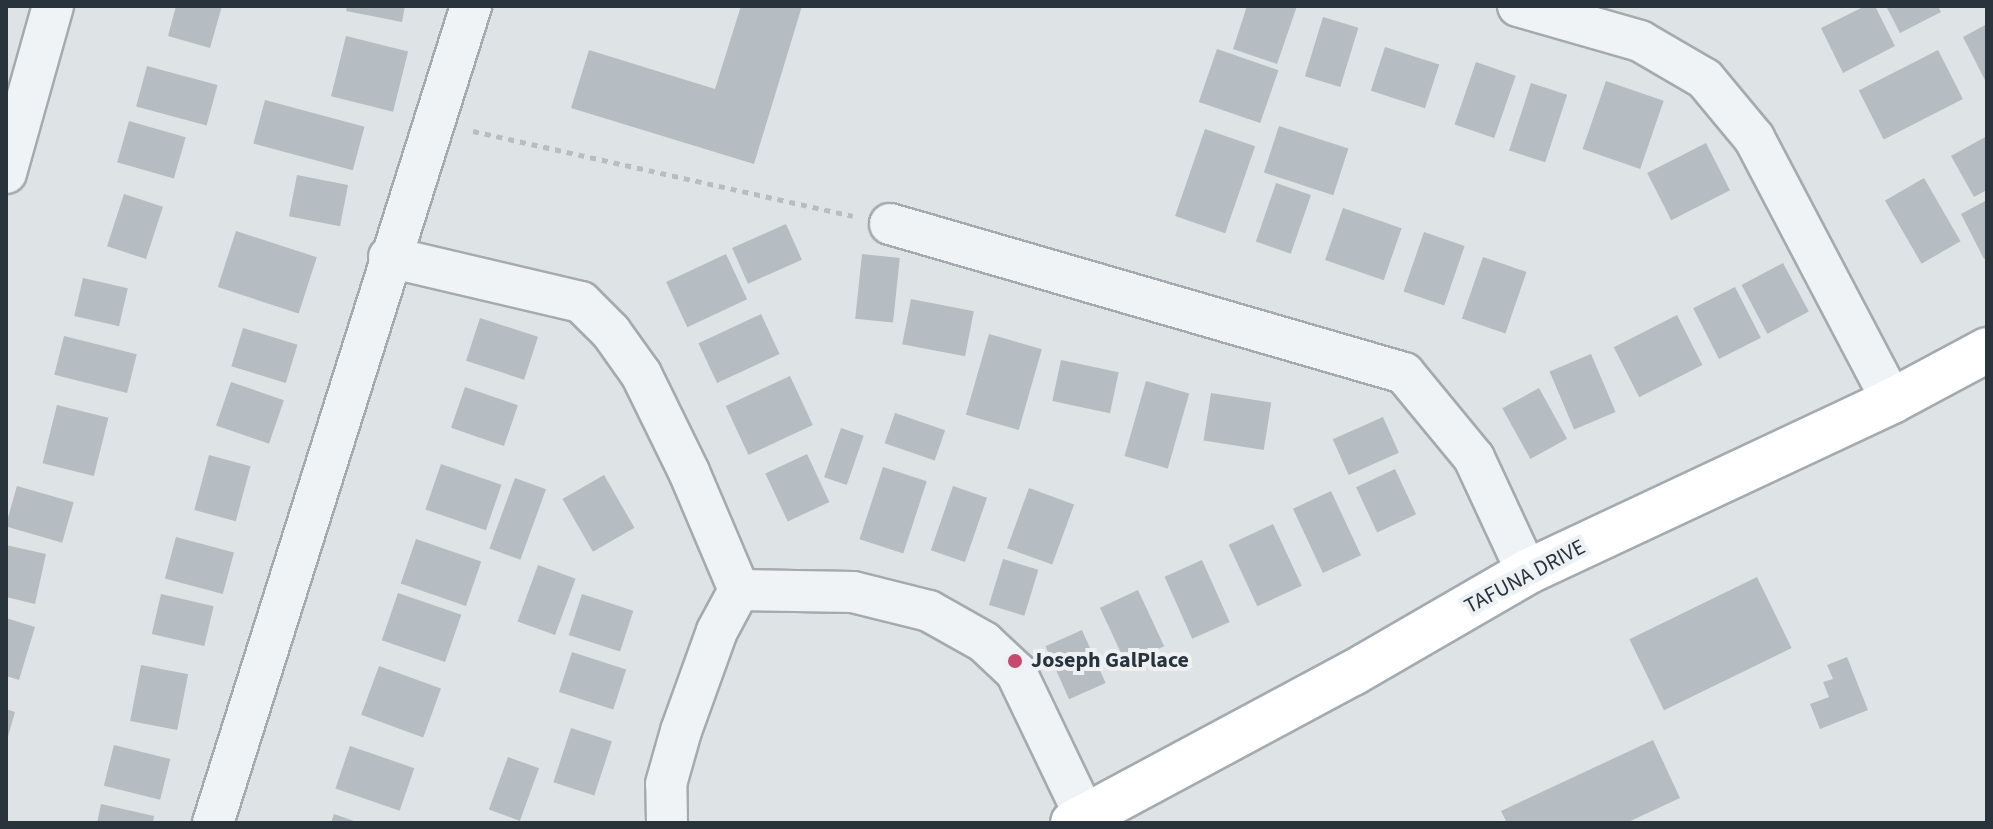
<!DOCTYPE html>
<style>
body{margin:0}
#map{position:relative;width:1993px;height:829px;overflow:hidden;background:#dee3e6;font-family:"Source Sans 3",sans-serif}
div>[style]{position:absolute}
.building>*{inset:0;background:#b5bdc3;transform-origin:0 0}
.path>*{height:5px;margin-top:-2.5px;transform-origin:0;background:repeating-linear-gradient(90deg,#b8bdc1 0 6px,transparent 0 12px)}
.roads{filter:drop-shadow(2px 0 #a4abb0) drop-shadow(-2px 0 #a4abb0) drop-shadow(0 2px #a4abb0) drop-shadow(0 -2px #a4abb0)}
.minor>*{height:40px;margin:-20px;padding:0 20px;transform-origin:20px;border-radius:20px;background:#f0f3f5}
.major>*{height:44px;margin:-22px;padding:0 22px;transform-origin:22px;border-radius:22px;background:#fff}
.dots>*{width:22px;height:22px;translate:-50% -50%;box-sizing:border-box;border:4px solid #edf1f4;border-radius:50%}
span{translate:-50% -50%;white-space:nowrap;text-align:center;line-height:1.15;-webkit-text-stroke:8px #edf1f4;paint-order:stroke}
.street-label{font-size:22px;color:#28333c}
.poi-label{font-size:22px;color:#28333c;font-weight:700}
.left{translate:0 -50%;text-align:left}
.frame{position:absolute;inset:0;border:8px solid #28333c;pointer-events:none}
</style>
<div id="map">
<div class="building">
<i style="clip-path:polygon(176px 6px,222px 6px,210px 48px,168px 36px)"></i>
<i style="clip-path:polygon(347px 6px,405px 6px,402px 22px,346px 11px)"></i>
<i style="clip-path:polygon(741px 6px,802px 6px,754px 164px,571px 108px,589px 50px,715px 89px)"></i>
<i style="clip-path:polygon(1247px 6px,1297px 6px,1277px 64px,1233px 49px)"></i>
<i style="clip-path:polygon(1865px 6px,1875px 6px,1895px 46px,1843px 73px,1821px 28px)"></i>
<i style="clip-path:polygon(1886px 6px,1938px 6px,1941px 12px,1900px 33px)"></i>
<i style="left:1323px;top:17px;width:37px;height:62px;rotate:17deg"></i>
<i style="clip-path:polygon(1987px 24px,1987px 84px,1963px 37px)"></i>
<i style="left:346px;top:36px;width:64px;height:62px;rotate:14deg"></i>
<i style="left:1385px;top:47px;width:57px;height:46px;rotate:18deg"></i>
<i style="left:1217px;top:49px;width:65px;height:56px;rotate:19deg"></i>
<i style="left:1938px;top:50px;width:55px;height:89px;rotate:63deg"></i>
<i style="left:1476px;top:62px;width:42px;height:66px;rotate:19deg"></i>
<i style="left:147px;top:66px;width:73px;height:42px;rotate:15deg"></i>
<i style="left:1606px;top:81px;width:61px;height:72px;rotate:19deg"></i>
<i style="left:1531px;top:83px;width:38px;height:71px;rotate:18deg"></i>
<i style="left:265px;top:100px;width:103px;height:45px;rotate:15deg"></i>
<i style="left:129px;top:121px;width:59px;height:43px;rotate:16deg"></i>
<i style="left:1279px;top:126px;width:73px;height:49px;rotate:18deg"></i>
<i style="left:1205px;top:129px;width:53px;height:92px;rotate:19deg"></i>
<i style="clip-path:polygon(1987px 136px,1987px 190px,1974px 197px,1951px 156px)"></i>
<i style="left:1706px;top:143px;width:53px;height:66px;rotate:63deg"></i>
<i style="left:297px;top:175px;width:52px;height:42px;rotate:11deg"></i>
<i style="left:1924px;top:178px;width:73px;height:45px;rotate:60deg"></i>
<i style="left:1276px;top:183px;width:37px;height:62px;rotate:19deg"></i>
<i style="left:124px;top:194px;width:41px;height:55px;rotate:18deg"></i>
<i style="clip-path:polygon(1987px 200px,1987px 258px,1984px 259px,1961px 214px)"></i>
<i style="left:1343px;top:208px;width:62px;height:55px;rotate:19deg"></i>
<i style="left:786px;top:224px;width:39px;height:59px;rotate:66deg"></i>
<i style="left:236px;top:231px;width:85px;height:59px;rotate:18deg"></i>
<i style="left:1424px;top:232px;width:43px;height:63px;rotate:19deg"></i>
<i style="left:726px;top:254px;width:50px;height:66px;rotate:65deg"></i>
<i style="left:862px;top:254px;width:38px;height:65px;rotate:6deg"></i>
<i style="left:1483px;top:257px;width:46px;height:65px;rotate:19deg"></i>
<i style="left:1783px;top:263px;width:55px;height:47px;rotate:62deg"></i>
<i style="left:83px;top:278px;width:46px;height:39px;rotate:13deg"></i>
<i style="left:1735px;top:287px;width:57px;height:47px;rotate:63deg"></i>
<i style="left:911px;top:299px;width:64px;height:46px;rotate:11deg"></i>
<i style="left:761px;top:314px;width:44px;height:69px;rotate:65deg"></i>
<i style="left:1677px;top:315px;width:56px;height:71px;rotate:63deg"></i>
<i style="left:480px;top:318px;width:61px;height:45px;rotate:18deg"></i>
<i style="left:243px;top:328px;width:57px;height:40px;rotate:17deg"></i>
<i style="left:989px;top:334px;width:55px;height:84px;rotate:16deg"></i>
<i style="left:64px;top:336px;width:75px;height:40px;rotate:14deg"></i>
<i style="left:1591px;top:354px;width:63px;height:45px;rotate:67deg"></i>
<i style="left:1061px;top:360px;width:59px;height:42px;rotate:12deg"></i>
<i style="left:790px;top:376px;width:54px;height:71px;rotate:65deg"></i>
<i style="left:1146px;top:381px;width:45px;height:78px;rotate:16deg"></i>
<i style="left:231px;top:382px;width:56px;height:46px;rotate:19deg"></i>
<i style="left:465px;top:387px;width:56px;height:43px;rotate:19deg"></i>
<i style="left:1539px;top:388px;width:58px;height:42px;rotate:61deg"></i>
<i style="left:1211px;top:393px;width:61px;height:48px;rotate:9deg"></i>
<i style="left:57px;top:405px;width:53px;height:60px;rotate:14deg"></i>
<i style="left:895px;top:413px;width:53px;height:32px;rotate:19deg"></i>
<i style="left:1383px;top:417px;width:39px;height:55px;rotate:66deg"></i>
<i style="left:841px;top:428px;width:24px;height:52px;rotate:19deg"></i>
<i style="left:807px;top:454px;width:53px;height:46px;rotate:65deg"></i>
<i style="left:209px;top:455px;width:43px;height:57px;rotate:15deg"></i>
<i style="left:441px;top:464px;width:64px;height:48px;rotate:19deg"></i>
<i style="left:883px;top:467px;width:46px;height:76px;rotate:18deg"></i>
<i style="left:1395px;top:469px;width:50px;height:43px;rotate:65deg"></i>
<i style="left:604px;top:475px;width:61px;height:48px;rotate:60deg"></i>
<i style="left:515px;top:478px;width:33px;height:75px;rotate:20deg"></i>
<i style="left:17px;top:486px;width:59px;height:42px;rotate:16deg"></i>
<i style="left:953px;top:486px;width:36px;height:68px;rotate:19deg"></i>
<i style="left:1029px;top:488px;width:48px;height:64px;rotate:20deg"></i>
<i style="left:1331px;top:491px;width:71px;height:42px;rotate:65deg"></i>
<i style="left:1273px;top:524px;width:68px;height:49px;rotate:65deg"></i>
<i style="left:176px;top:537px;width:60px;height:43px;rotate:15deg"></i>
<i style="left:416px;top:539px;width:69px;height:47px;rotate:19deg"></i>
<i style="clip-path:polygon(6px 545px,46px 554px,35px 604px,6px 597px)"></i>
<i style="left:1003px;top:559px;width:37px;height:48px;rotate:17deg"></i>
<i style="left:1202px;top:560px;width:68px;height:41px;rotate:66deg"></i>
<i style="left:538px;top:565px;width:40px;height:60px;rotate:20deg"></i>
<i style="left:1757px;top:577px;width:79px;height:142px;rotate:64deg"></i>
<i style="left:1138px;top:590px;width:62px;height:42px;rotate:65deg"></i>
<i style="left:398px;top:593px;width:67px;height:50px;rotate:19deg"></i>
<i style="left:161px;top:594px;width:54px;height:41px;rotate:13deg"></i>
<i style="left:582px;top:594px;width:54px;height:43px;rotate:18deg"></i>
<i style="clip-path:polygon(6px 618px,35px 627px,19px 680px,6px 676px)"></i>
<i style="left:1082px;top:630px;width:58px;height:40px;rotate:66deg"></i>
<i style="left:572px;top:652px;width:57px;height:42px;rotate:18deg"></i>
<i style="clip-path:polygon(1847px 657px,1868px 710px,1820px 729px,1810px 704px,1829px 697px,1823px 682px,1833px 679px,1827px 665px)"></i>
<i style="left:141px;top:665px;width:48px;height:57px;rotate:11deg"></i>
<i style="left:379px;top:666px;width:66px;height:52px;rotate:20deg"></i>
<i style="clip-path:polygon(6px 709px,15px 712px,7px 740px,6px 740px)"></i>
<i style="left:571px;top:728px;width:43px;height:57px;rotate:18deg"></i>
<i style="clip-path:polygon(1653px 740px,1680px 798px,1626px 823px,1507px 823px,1501px 811px)"></i>
<i style="left:114px;top:745px;width:58px;height:42px;rotate:14deg"></i>
<i style="left:350px;top:746px;width:68px;height:45px;rotate:19deg"></i>
<i style="left:508px;top:757px;width:33px;height:56px;rotate:20deg"></i>
<i style="clip-path:polygon(101px 804px,154px 816px,153px 823px,97px 823px)"></i>
<i style="clip-path:polygon(334px 814px,360px 823px,331px 823px)"></i>
</div>
<div class="path">
<i style="left:473px;top:131px;width:389px;rotate:12.6deg"></i>
</div>
<div class="roads">
<div class="minor">
<i style="left:1518px;top:6px;width:127px;rotate:16deg"></i>
<i style="left:1640px;top:41px;width:75px;rotate:30.3deg"></i>
<i style="left:1705px;top:79px;width:77px;rotate:50.3deg"></i>
<i style="left:1754px;top:138px;width:297px;rotate:62.3deg"></i>
<i style="left:6px;top:173px;width:173px;rotate:-74.3deg"></i>
<i style="left:890px;top:224px;width:535px;rotate:16.17deg"></i>
<i style="left:1404px;top:373px;width:110px;rotate:50.5deg"></i>
<i style="left:1474px;top:458px;width:126px;rotate:65.1deg"></i>
<i style="left:389px;top:257px;width:197px;rotate:13.2deg"></i>
<i style="left:581px;top:302px;width:42px;rotate:45deg"></i>
<i style="left:611px;top:332px;width:52px;rotate:54.5deg"></i>
<i style="left:641px;top:374px;width:109px;rotate:63.9deg"></i>
<i style="left:689px;top:472px;width:128px;rotate:67deg"></i>
<i style="left:739px;top:590px;width:114px;rotate:1deg"></i>
<i style="left:853px;top:592px;width:78px;rotate:14deg"></i>
<i style="left:929px;top:611px;width:63px;rotate:29.4deg"></i>
<i style="left:984px;top:642px;width:44px;rotate:43.2deg"></i>
<i style="left:1016px;top:672px;width:160px;rotate:64.4deg"></i>
<i style="left:213px;top:823px;width:857px;rotate:-72.47deg"></i>
<i style="left:667px;top:823px;width:39px;rotate:-91deg"></i>
<i style="left:666px;top:784px;width:55px;rotate:-74.2deg"></i>
<i style="left:681px;top:731px;width:106px;rotate:-70.2deg"></i>
<i style="left:717px;top:631px;width:47px;rotate:-61.8deg"></i>
</div>
<div class="major">
<i style="left:1073px;top:823px;width:318px;rotate:-28.2deg"></i>
<i style="left:1353px;top:673px;width:201px;rotate:-30.1deg"></i>
<i style="left:1527px;top:572px;width:403px;rotate:-25.1deg"></i>
<i style="left:1892px;top:401px;width:108px;rotate:-28.2deg"></i>
</div>
</div>
<div class="dots">
<i style="left:1015px;top:661px;background:#c44a70"></i>
</div>
<div class="street-label">
<span style="left:1525px;top:577px;rotate:-28deg">TAFUNA DRIVE</span>
</div>
<div class="poi-label">
<span class="left" style="left:1031px;top:661px">Joseph GalPlace</span>
</div>
<div class="frame"></div>
</div>
